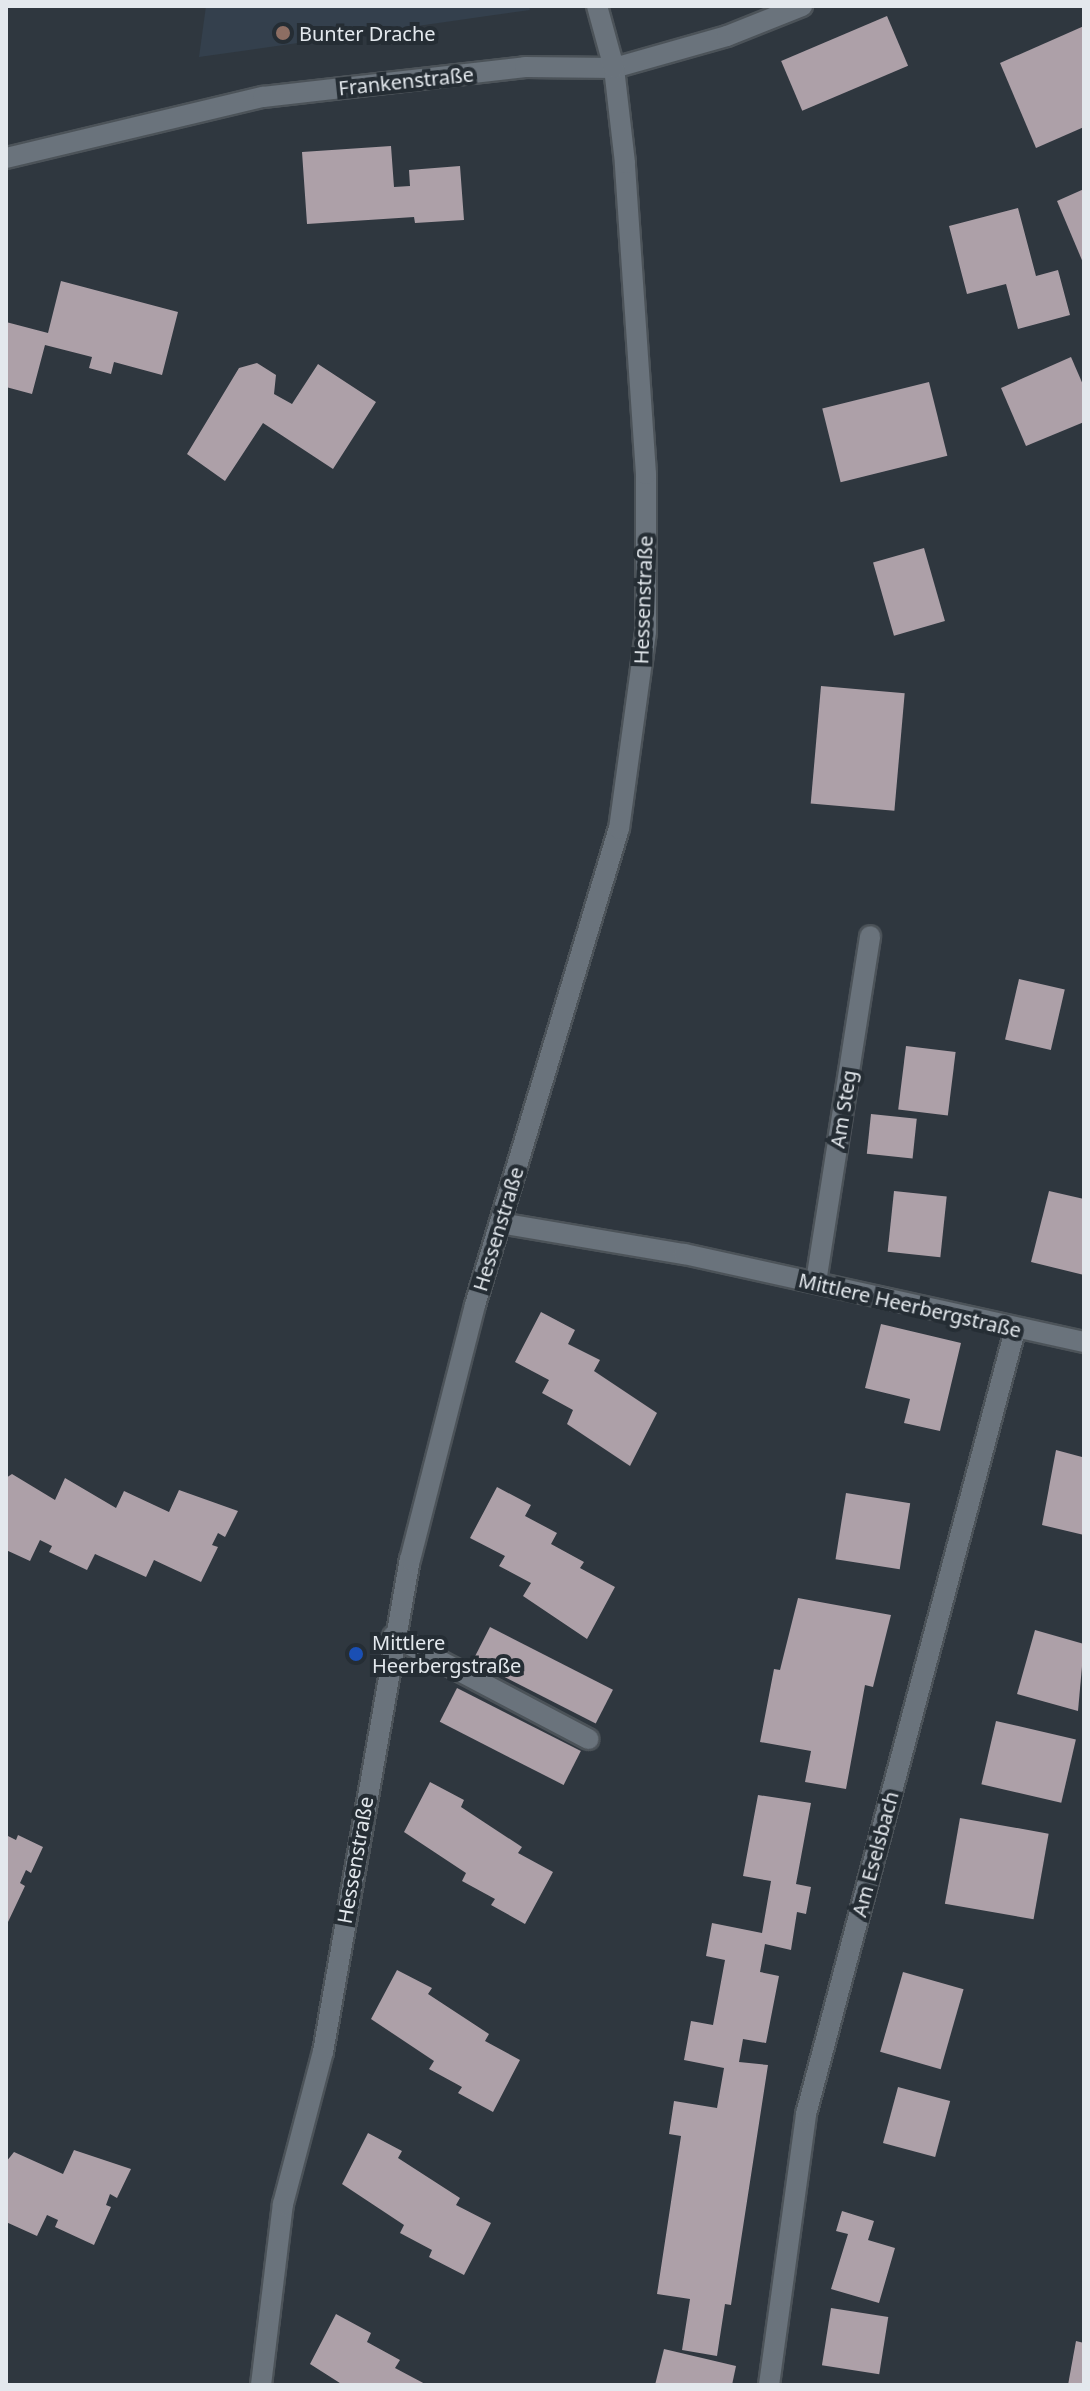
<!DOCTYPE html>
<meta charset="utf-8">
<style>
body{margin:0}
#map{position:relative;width:1090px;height:2391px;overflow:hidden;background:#2f373f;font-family:"Noto Sans",sans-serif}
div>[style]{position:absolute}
.built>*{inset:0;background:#34404d}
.building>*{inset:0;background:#ada0a8;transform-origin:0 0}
.roads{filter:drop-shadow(2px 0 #4c5359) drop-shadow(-2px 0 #4c5359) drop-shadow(0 2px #4c5359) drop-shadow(0 -2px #4c5359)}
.minor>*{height:20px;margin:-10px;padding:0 10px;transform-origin:10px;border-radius:10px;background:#6a737c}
.dots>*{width:22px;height:22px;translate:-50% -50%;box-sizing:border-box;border:4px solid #252d34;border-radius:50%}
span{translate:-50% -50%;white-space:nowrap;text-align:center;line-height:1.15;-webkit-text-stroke:8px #252d34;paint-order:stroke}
.poi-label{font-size:20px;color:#e3e8ed}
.left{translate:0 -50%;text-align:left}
.street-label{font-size:20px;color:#e3e8ed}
.frame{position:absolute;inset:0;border:8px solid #e3e8ed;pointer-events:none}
</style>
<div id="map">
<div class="built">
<i style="clip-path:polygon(206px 6px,529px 6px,530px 10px,199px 57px)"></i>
</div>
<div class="building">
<i style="left:887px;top:16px;width:54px;height:115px;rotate:67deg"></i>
<i style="clip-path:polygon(1084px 26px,1084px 127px,1036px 148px,1000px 63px)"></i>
<i style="clip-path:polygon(391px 146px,394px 187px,410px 186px,409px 170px,460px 166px,464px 220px,415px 223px,414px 217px,307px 224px,302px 152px)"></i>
<i style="clip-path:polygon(1084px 189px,1084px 265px,1057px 201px)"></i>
<i style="clip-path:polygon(1018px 208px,1036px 276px,1058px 270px,1070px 315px,1018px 329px,1006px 284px,967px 294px,949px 226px)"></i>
<i style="clip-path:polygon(61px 281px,178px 312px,162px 375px,114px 362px,111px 374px,89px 368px,92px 357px,45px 345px,32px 394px,6px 387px,6px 322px,48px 333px)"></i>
<i style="clip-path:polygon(1071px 357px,1084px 387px,1084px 422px,1026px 446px,1001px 388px)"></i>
<i style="clip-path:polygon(257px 363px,276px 375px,274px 394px,292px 404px,318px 364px,376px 402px,333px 469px,263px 423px,225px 481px,187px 454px,239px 368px)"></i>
<i style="left:929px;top:382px;width:76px;height:110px;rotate:76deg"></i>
<i style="left:924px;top:548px;width:76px;height:53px;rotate:74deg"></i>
<i style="left:821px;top:686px;width:84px;height:118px;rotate:5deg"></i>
<i style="left:1019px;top:979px;width:47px;height:62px;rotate:13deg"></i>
<i style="left:906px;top:1046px;width:50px;height:64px;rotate:7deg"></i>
<i style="left:871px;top:1114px;width:46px;height:40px;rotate:6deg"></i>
<i style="left:894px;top:1191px;width:53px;height:61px;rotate:6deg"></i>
<i style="clip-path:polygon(1049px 1191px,1084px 1199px,1084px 1275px,1031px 1262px)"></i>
<i style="clip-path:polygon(541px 1312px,575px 1330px,568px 1344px,600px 1360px,594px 1371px,657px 1413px,630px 1466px,567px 1424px,573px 1410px,542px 1393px,549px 1380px,515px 1362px)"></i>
<i style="clip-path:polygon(881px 1324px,961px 1343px,940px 1431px,904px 1423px,910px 1399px,865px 1388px)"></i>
<i style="clip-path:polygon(1056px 1450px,1082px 1457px,1084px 1535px,1042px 1525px)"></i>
<i style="clip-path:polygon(12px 1474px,55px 1500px,65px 1478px,116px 1508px,124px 1491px,169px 1512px,179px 1490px,238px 1511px,225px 1537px,218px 1533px,212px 1545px,218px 1547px,201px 1582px,154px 1560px,146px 1577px,95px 1554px,87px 1570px,49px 1552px,52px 1546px,40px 1540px,30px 1561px,6px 1550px,6px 1478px)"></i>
<i style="clip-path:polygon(497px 1487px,531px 1505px,525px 1516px,557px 1533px,551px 1544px,584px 1562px,580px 1568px,615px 1587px,587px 1639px,523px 1596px,531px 1583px,499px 1566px,505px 1556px,470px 1538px)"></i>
<i style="left:846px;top:1493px;width:65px;height:67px;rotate:9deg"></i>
<i style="clip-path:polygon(798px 1598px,891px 1615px,873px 1687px,865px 1685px,846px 1789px,805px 1782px,811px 1751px,760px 1742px,774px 1669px,780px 1670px)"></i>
<i style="left:490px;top:1627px;width:138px;height:38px;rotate:27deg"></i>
<i style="clip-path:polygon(1035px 1630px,1084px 1644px,1078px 1711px,1017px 1694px)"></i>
<i style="left:457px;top:1688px;width:139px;height:38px;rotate:27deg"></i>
<i style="left:996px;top:1721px;width:82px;height:65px;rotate:13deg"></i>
<i style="clip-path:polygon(430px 1782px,464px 1800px,461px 1807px,522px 1847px,518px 1853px,553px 1872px,525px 1924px,491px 1905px,495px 1899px,462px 1881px,466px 1873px,404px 1832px)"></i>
<i style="clip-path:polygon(758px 1795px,811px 1803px,796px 1884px,811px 1887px,806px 1914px,797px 1912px,791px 1950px,765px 1944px,760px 1972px,779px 1976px,766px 2043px,743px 2039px,739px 2062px,768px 2065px,731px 2305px,725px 2304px,717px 2356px,682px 2350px,690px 2299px,657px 2294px,681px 2136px,669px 2134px,674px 2101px,717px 2108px,724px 2068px,684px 2060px,691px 2021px,713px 2025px,725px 1960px,706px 1956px,712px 1923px,762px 1933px,771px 1881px,743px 1876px)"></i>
<i style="left:960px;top:1818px;width:90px;height:87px;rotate:10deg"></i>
<i style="clip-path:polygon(6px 1835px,16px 1840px,18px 1835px,43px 1847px,31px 1873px,26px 1870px,20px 1883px,25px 1886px,8px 1922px)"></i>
<i style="clip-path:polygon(397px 1970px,432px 1988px,428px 1994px,489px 2034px,485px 2041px,520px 2060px,493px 2112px,458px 2093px,462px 2087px,429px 2069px,434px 2061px,371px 2019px)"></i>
<i style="left:903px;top:1972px;width:63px;height:83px;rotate:16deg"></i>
<i style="left:898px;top:2087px;width:54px;height:58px;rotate:15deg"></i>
<i style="clip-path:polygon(368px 2133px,402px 2151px,398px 2158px,460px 2198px,456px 2205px,491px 2223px,464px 2275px,429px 2257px,432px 2250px,400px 2233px,404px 2225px,342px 2184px)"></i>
<i style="clip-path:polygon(74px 2150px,131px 2169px,117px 2198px,110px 2194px,106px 2205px,111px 2207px,94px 2245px,55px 2227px,58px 2220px,47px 2215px,37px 2236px,6px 2222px,6px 2162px,14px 2152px,63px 2174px)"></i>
<i style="clip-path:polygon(842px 2211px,874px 2221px,868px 2240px,895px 2248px,879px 2303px,831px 2289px,848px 2234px,836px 2231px)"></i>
<i style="left:831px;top:2308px;width:58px;height:58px;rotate:9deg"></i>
<i style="clip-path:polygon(336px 2314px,371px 2333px,367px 2342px,400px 2360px,395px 2368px,427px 2385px,343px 2385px,310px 2364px)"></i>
<i style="clip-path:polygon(1076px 2341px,1084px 2343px,1084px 2385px,1068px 2385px)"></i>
<i style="clip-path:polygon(664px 2349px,736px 2366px,732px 2385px,655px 2385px)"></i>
</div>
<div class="roads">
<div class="minor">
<i style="left:6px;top:158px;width:264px;rotate:-13.4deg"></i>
<i style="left:263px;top:97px;width:264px;rotate:-6.5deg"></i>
<i style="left:525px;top:67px;width:89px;rotate:0.6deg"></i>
<i style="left:614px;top:68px;width:117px;rotate:-15.8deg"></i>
<i style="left:727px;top:36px;width:81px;rotate:-21.8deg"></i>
<i style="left:500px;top:1223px;width:187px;rotate:9.6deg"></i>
<i style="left:684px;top:1254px;width:410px;rotate:12.4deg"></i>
<i style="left:816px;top:1282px;width:350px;rotate:-81.1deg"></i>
<i style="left:393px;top:1636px;width:221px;rotate:27.8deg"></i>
<i style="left:261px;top:2385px;width:182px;rotate:-83.1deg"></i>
<i style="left:283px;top:2204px;width:157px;rotate:-75.3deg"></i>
<i style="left:323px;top:2052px;width:500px;rotate:-80deg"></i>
<i style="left:410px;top:1560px;width:263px;rotate:-75.7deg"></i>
<i style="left:475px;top:1305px;width:497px;rotate:-73.2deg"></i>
<i style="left:619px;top:829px;width:200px;rotate:-82.2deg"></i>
<i style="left:646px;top:631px;width:157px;rotate:-90deg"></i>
<i style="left:646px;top:474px;width:312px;rotate:-93.9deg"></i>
<i style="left:625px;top:163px;width:96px;rotate:-96.6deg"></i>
<i style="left:614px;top:68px;width:64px;rotate:-105.3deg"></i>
<i style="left:769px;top:2385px;width:274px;rotate:-82.2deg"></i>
<i style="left:806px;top:2114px;width:811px;rotate:-75.07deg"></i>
</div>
</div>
<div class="dots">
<i style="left:283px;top:33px;background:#8d6e63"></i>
<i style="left:356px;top:1654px;background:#1a4fb4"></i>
</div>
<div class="poi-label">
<span class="left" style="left:299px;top:33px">Bunter Drache</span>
<span class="left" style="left:372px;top:1654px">Mittlere<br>Heerbergstraße</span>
</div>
<div class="street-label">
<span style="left:406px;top:81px;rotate:-6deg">Frankenstraße</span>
<span style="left:643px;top:600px;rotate:-88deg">Hessenstraße</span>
<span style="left:843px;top:1109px;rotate:-81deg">Am Steg</span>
<span style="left:498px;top:1229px;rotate:-73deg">Hessenstraße</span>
<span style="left:910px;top:1305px;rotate:13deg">Mittlere Heerbergstraße</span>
<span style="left:875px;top:1854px;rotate:-75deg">Am Eselsbach</span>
<span style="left:355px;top:1860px;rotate:-80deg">Hessenstraße</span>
</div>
<div class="frame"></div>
</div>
